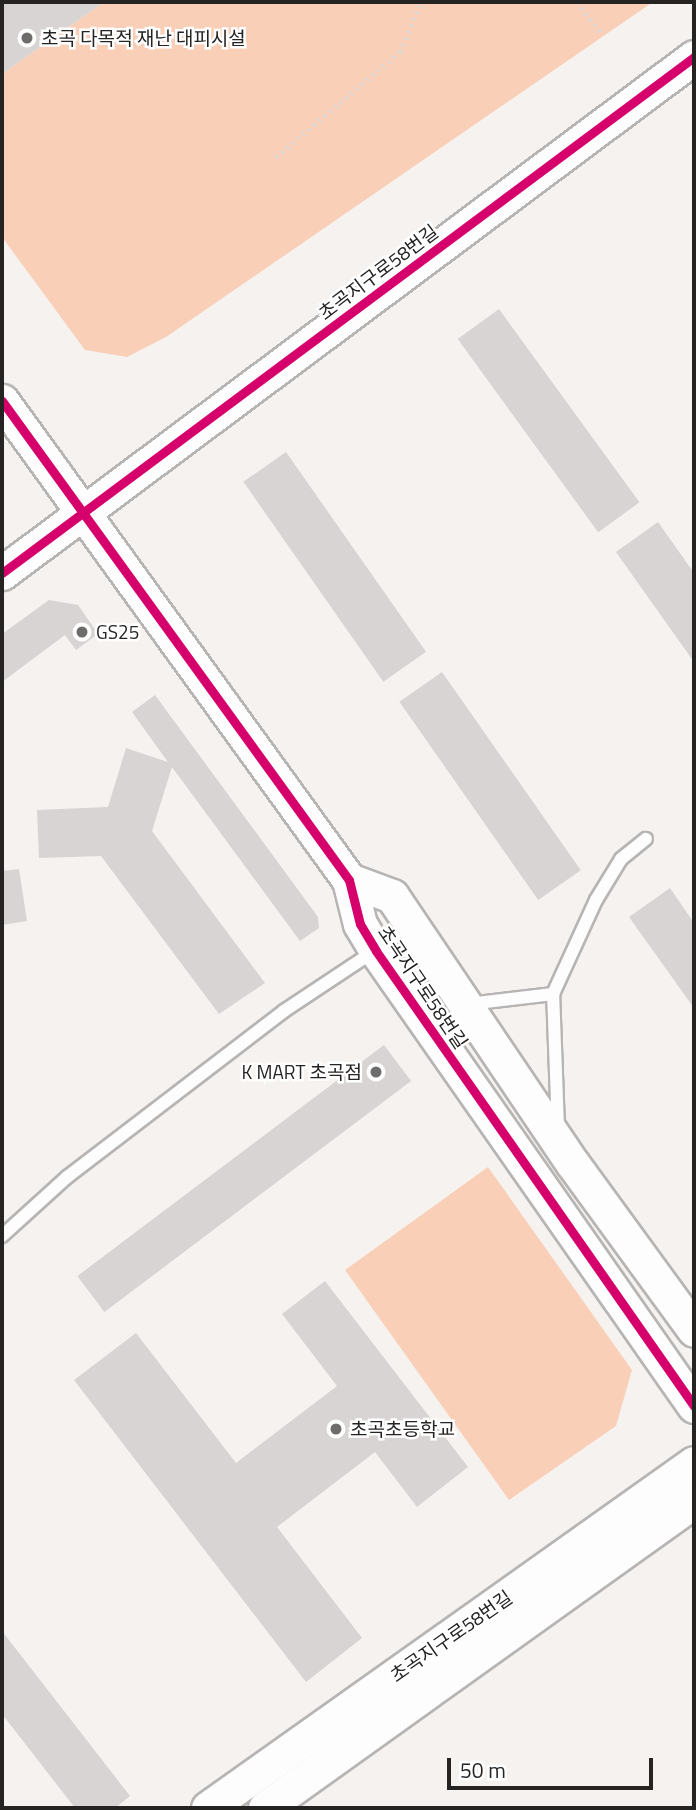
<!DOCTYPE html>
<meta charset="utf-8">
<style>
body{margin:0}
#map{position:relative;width:696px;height:1810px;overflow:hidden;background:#f5f2f0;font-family:"Titillium Web","Noto Sans KR",sans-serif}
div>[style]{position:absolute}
.green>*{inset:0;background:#f9d0b7}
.building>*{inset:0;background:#d7d4d3;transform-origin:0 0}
.path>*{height:4.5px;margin-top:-2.25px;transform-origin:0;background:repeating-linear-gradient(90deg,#d9d8d7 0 2px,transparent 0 7px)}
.roads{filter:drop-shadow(2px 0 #b7b5b4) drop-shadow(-2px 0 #b7b5b4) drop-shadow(0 2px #b7b5b4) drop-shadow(0 -2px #b7b5b4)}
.lane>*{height:12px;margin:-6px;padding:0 6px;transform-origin:6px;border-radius:6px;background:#fefdfd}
.secondary>*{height:33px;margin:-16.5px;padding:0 16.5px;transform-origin:16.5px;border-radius:16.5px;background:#fefdfd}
.cycleway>*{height:9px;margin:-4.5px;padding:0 4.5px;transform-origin:4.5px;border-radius:4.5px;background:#d6006c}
.dots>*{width:19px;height:19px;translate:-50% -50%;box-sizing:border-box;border:4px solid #fff;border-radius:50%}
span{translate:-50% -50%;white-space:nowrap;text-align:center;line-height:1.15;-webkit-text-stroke:5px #fff;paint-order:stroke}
.poi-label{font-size:19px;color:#262423}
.left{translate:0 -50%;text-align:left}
.right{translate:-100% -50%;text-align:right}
.street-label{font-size:19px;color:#262423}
.frame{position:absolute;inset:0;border:4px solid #262423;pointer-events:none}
.scale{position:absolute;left:447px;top:1758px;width:206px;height:32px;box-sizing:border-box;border:4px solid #262423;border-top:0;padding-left:9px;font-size:21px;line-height:24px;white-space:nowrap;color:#262423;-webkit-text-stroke:5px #fff;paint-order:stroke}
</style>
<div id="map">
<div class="green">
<i style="clip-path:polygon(104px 2px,653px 2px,166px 337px,127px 357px,85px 350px,2px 237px,2px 74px)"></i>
<i style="clip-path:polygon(488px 1167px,632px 1370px,616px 1426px,509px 1500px,345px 1270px)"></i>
</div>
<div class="building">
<i style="clip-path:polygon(2px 2px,104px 2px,2px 74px)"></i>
<i style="left:499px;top:309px;width:239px;height:51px;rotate:54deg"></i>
<i style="left:286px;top:452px;width:244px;height:52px;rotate:55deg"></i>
<i style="clip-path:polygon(658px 522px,694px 573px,694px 662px,616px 552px)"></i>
<i style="clip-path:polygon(49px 600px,78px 605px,98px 634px,76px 650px,65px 635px,2px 682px,2px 634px)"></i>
<i style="left:442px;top:672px;width:242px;height:52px;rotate:55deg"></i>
<i style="clip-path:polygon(155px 695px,318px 917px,319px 928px,300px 941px,172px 767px,152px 831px,265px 983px,219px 1014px,101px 856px,39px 858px,37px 810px,108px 807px,126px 748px,168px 762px,132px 712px)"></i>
<i style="clip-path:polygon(19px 869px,27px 921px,2px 925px,2px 871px)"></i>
<i style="clip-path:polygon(670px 888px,694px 923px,694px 1008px,629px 917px)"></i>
<i style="left:384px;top:1045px;width:45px;height:384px;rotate:53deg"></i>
<i style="clip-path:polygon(325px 1281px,468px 1467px,417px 1507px,375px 1452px,277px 1527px,362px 1638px,306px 1682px,74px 1380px,136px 1333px,236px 1463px,337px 1386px,282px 1314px)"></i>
<i style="clip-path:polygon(2px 1631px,130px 1796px,115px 1808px,75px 1808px,2px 1714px)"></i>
</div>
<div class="path">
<i style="left:577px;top:2px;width:41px;rotate:52deg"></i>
<i style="left:276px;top:157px;width:162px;rotate:-40.3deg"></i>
<i style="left:400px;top:52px;width:54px;rotate:-67.2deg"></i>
</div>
<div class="roads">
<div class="lane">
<i style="left:468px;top:1004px;width:86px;rotate:-6.7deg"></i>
<i style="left:558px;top:1128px;width:134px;rotate:-92.1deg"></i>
<i style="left:553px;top:994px;width:103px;rotate:-65.4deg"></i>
<i style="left:596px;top:900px;width:48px;rotate:-58.6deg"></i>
<i style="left:621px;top:859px;width:32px;rotate:-39deg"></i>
<i style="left:2px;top:1236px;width:88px;rotate:-42.2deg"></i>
<i style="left:67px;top:1177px;width:273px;rotate:-37.4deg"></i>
<i style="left:284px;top:1011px;width:154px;rotate:-33.6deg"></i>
</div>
<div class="secondary">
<i style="left:2px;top:401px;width:591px;rotate:54.08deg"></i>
<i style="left:349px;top:880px;width:45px;rotate:76deg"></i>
<i style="left:360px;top:924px;width:31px;rotate:59deg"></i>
<i style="left:376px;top:951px;width:555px;rotate:55.05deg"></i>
<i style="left:2px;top:573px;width:863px;rotate:-36.71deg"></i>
<i style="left:349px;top:880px;width:46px;rotate:20.4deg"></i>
<i style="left:392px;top:896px;width:323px;rotate:56deg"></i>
<i style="left:573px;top:1164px;width:205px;rotate:53.9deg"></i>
<i style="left:208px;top:1808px;width:596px;rotate:-35.37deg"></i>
<i style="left:265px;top:1808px;width:528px;rotate:-35.59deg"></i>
</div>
</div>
<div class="cycleway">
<i style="left:2px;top:401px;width:591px;rotate:54.08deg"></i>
<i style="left:349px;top:880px;width:45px;rotate:76deg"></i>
<i style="left:360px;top:924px;width:31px;rotate:59deg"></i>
<i style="left:376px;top:951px;width:555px;rotate:55.05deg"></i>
<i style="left:2px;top:573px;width:863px;rotate:-36.71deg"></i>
</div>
<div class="dots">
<i style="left:27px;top:38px;background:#6e6c6b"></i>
<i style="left:82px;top:632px;background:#6e6c6b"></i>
<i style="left:376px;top:1072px;background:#6e6c6b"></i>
<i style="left:336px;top:1429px;background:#6e6c6b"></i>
</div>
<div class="poi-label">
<span class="left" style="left:41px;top:38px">초곡 다목적 재난 대피시설</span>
<span class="left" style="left:96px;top:632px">GS25</span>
<span class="right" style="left:362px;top:1072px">K MART 초곡점</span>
<span class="left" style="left:350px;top:1429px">초곡초등학교</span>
</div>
<div class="street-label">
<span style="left:378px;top:272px;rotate:-37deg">초곡지구로58번길</span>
<span style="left:423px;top:987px;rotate:56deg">초곡지구로58번길</span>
<span style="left:451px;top:1636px;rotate:-35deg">초곡지구로58번길</span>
</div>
<div class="frame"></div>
<div class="scale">50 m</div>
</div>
